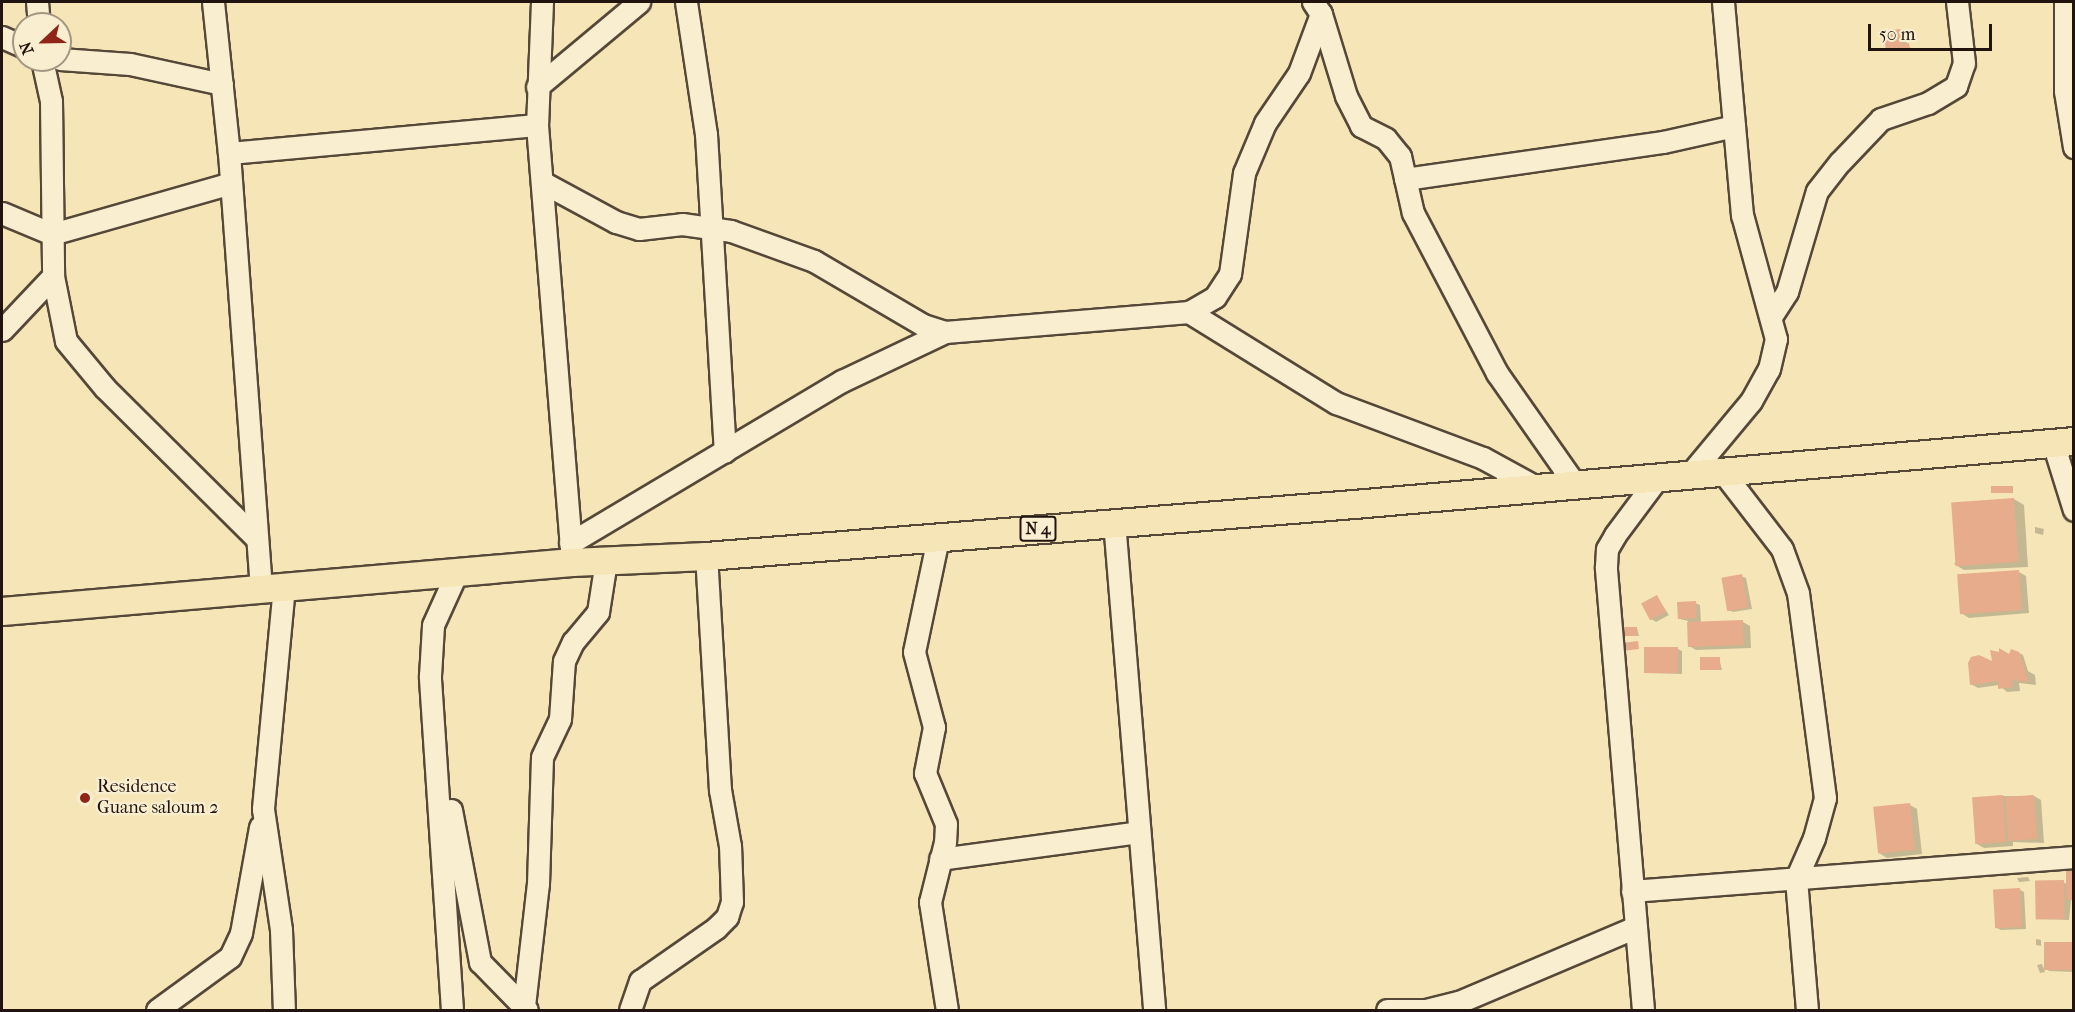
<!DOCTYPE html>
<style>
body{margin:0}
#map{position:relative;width:2075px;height:1012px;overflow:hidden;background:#f6e6b7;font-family:"IM FELL French Canon",serif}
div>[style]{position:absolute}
.shadow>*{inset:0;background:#0003}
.building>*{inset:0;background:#e6ac8b;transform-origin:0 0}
.roads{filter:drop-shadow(2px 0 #564839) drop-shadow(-2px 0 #564839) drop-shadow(0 2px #564839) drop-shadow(0 -2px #564839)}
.minor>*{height:21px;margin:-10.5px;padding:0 10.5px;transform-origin:10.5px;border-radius:10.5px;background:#f9efd0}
.major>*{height:27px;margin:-13.5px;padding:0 13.5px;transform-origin:13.5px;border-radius:13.5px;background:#f6e6b7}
.dots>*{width:16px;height:16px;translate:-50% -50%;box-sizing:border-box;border:3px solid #f9efd0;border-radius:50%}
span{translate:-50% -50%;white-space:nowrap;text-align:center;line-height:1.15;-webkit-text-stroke:4.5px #f9efd0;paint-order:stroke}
.shield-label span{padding:2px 4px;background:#f9efd0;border:2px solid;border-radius:4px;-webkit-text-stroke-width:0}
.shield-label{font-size:16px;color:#21140f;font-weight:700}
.poi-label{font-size:18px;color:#21140f}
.left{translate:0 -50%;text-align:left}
.frame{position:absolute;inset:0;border:3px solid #21140f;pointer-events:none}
.north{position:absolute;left:12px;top:12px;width:60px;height:60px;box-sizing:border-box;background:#f9efd0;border:2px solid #a39783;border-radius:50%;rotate:248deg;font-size:16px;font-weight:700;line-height:24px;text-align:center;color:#21140f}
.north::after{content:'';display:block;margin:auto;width:21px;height:27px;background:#8f2418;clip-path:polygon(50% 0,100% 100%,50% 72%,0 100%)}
.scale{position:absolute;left:1868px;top:24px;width:124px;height:27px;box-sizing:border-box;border:3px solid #21140f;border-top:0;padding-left:8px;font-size:18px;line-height:21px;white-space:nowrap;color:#21140f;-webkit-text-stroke:4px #f9efd0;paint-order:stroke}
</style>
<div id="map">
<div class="shadow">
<i style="clip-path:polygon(1900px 30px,1905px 33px,1907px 45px,1914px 51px,1887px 49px)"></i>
<i style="clip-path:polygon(2014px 499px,2024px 505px,2028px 567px,1964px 570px,1954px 564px)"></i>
<i style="clip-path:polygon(2035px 527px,2044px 529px,2043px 535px,2035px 533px)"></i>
<i style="clip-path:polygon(2019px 572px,2026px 576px,2029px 613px,1969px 618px,1961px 613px)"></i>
<i style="clip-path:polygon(1741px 576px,1746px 578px,1752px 609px,1733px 612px,1728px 610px)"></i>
<i style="clip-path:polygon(1657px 597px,1669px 615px,1656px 622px,1651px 619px)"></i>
<i style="clip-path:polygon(1695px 603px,1700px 605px,1701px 623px,1743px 622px,1750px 626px,1751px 648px,1696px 650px,1689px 646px,1688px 621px,1680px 619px)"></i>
<i style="clip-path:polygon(1637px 628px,1639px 636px,1624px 636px)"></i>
<i style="clip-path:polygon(1678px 649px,1682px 651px,1682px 674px,1645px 673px)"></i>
<i style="clip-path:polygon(2002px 650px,2010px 655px,2016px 651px,2023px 655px,2028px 671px,2035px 675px,2036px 685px,2019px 683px,2020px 691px,2007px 692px,1999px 685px,1978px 688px,1971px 684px)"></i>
<i style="clip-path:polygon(1719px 658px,1722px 670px,1702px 670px)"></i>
<i style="clip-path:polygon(2002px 796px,2034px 796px,2041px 800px,2044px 843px,2013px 842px,2013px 846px,1984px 848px,1977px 844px)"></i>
<i style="clip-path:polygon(1910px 805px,1917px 809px,1922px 854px,1887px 858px,1879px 853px)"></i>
<i style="clip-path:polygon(2074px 871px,2069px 920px,2038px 919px,2063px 882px,2068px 885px)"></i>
<i style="clip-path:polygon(2017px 878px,2028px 877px,2030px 881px,2019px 882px)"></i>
<i style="clip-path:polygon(2020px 890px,2024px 892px,2026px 929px,2001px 930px,1997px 928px)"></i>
<i style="clip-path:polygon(2036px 939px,2041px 940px,2041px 946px,2036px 945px)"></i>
<i style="clip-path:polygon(2074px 944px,2074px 972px,2048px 971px)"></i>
<i style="clip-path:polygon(2042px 964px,2045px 972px,2040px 973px,2037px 965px)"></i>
</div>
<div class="building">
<i style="clip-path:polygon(1900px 29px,1903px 44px,1909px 43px,1910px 49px,1886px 50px,1883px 31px)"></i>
<i style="left:2013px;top:486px;width:7px;height:22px;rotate:90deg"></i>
<i style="left:2014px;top:498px;width:64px;height:63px;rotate:86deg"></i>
<i style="left:2019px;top:570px;width:40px;height:62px;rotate:86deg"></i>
<i style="left:1742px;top:574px;width:34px;height:21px;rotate:80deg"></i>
<i style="left:1657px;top:595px;width:19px;height:18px;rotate:62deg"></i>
<i style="left:1696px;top:601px;width:17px;height:19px;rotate:87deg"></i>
<i style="left:1743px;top:620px;width:25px;height:56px;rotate:88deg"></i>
<i style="left:1622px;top:627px;width:15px;height:9px"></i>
<i style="left:1638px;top:641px;width:8px;height:16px;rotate:83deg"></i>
<i style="left:1644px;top:647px;width:34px;height:26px"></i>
<i style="clip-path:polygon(1999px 648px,2009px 654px,2011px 649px,2019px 652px,2029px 682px,2012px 680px,2013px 687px,1998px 689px,1998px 681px,1970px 685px,1968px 663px,1971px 657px,1979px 655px,1992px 661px,1990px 650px,1999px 652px)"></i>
<i style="left:1700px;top:657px;width:20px;height:13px"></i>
<i style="left:2003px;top:795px;width:47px;height:31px;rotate:86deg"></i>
<i style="left:2034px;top:795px;width:44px;height:29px;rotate:86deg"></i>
<i style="left:1910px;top:803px;width:47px;height:37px;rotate:84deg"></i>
<i style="left:2066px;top:869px;width:8px;height:31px"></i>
<i style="left:2064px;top:880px;width:39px;height:29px;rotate:89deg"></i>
<i style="left:2020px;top:888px;width:39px;height:27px;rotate:87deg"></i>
<i style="left:2074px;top:942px;width:28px;height:30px;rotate:90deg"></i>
</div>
<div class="roads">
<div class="minor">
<i style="left:37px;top:2px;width:22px;rotate:85deg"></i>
<i style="left:213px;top:2px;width:152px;rotate:84deg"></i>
<i style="left:229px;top:153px;width:437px;rotate:85.8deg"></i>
<i style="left:542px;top:2px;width:123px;rotate:92.3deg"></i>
<i style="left:537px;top:125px;width:438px;rotate:85.4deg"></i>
<i style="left:686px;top:2px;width:134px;rotate:81.4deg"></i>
<i style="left:706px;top:134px;width:318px;rotate:86.6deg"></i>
<i style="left:1313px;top:2px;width:14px;rotate:56deg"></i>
<i style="left:1321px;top:14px;width:86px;rotate:73deg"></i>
<i style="left:1346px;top:96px;width:34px;rotate:63deg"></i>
<i style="left:1361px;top:126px;width:28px;rotate:27deg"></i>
<i style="left:1386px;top:139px;width:22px;rotate:51deg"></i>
<i style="left:1400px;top:156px;width:58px;rotate:77.2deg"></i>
<i style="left:1413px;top:213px;width:181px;rotate:62.3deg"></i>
<i style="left:1497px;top:373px;width:134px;rotate:55deg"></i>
<i style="left:2065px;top:2px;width:89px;rotate:90deg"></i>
<i style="left:2065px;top:91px;width:57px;rotate:80.9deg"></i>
<i style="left:2px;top:37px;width:24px;rotate:24deg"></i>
<i style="left:60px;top:59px;width:70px;rotate:4.1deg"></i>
<i style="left:130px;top:64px;width:94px;rotate:12.3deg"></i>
<i style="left:42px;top:60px;width:42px;rotate:77.6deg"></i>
<i style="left:51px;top:101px;width:175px;rotate:89.3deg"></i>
<i style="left:53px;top:276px;width:66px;rotate:78.7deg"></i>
<i style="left:66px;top:341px;width:61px;rotate:50.3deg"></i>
<i style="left:105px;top:388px;width:211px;rotate:44.8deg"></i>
<i style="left:537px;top:87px;width:133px;rotate:-39.8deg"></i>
<i style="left:229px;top:153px;width:309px;rotate:-5.2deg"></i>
<i style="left:1405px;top:179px;width:261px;rotate:-8.2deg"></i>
<i style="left:1663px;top:142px;width:73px;rotate:-12.7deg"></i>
<i style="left:542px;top:182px;width:84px;rotate:28.4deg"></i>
<i style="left:616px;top:222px;width:24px;rotate:17deg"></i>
<i style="left:639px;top:229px;width:43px;rotate:-6.6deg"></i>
<i style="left:682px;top:224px;width:49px;rotate:8.1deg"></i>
<i style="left:731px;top:231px;width:88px;rotate:19.9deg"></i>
<i style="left:814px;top:261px;width:126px;rotate:30.4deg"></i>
<i style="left:923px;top:325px;width:23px;rotate:18deg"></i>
<i style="left:945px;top:332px;width:245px;rotate:-4.7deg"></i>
<i style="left:1189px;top:312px;width:30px;rotate:-30deg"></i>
<i style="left:1215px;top:297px;width:27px;rotate:-57deg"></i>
<i style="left:1230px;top:274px;width:102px;rotate:-82.1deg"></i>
<i style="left:1244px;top:173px;width:54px;rotate:-67.2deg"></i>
<i style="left:1265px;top:123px;width:60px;rotate:-55.8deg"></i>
<i style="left:1299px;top:73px;width:63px;rotate:-69.6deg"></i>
<i style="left:2px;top:213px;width:54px;rotate:22.8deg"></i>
<i style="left:52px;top:234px;width:186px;rotate:-15.9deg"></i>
<i style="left:1189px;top:312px;width:173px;rotate:31.8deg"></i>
<i style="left:1336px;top:403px;width:157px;rotate:20.5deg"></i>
<i style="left:1483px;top:458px;width:63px;rotate:28.6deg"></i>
<i style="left:1772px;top:315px;width:27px;rotate:-57deg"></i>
<i style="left:1787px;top:292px;width:105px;rotate:-73.5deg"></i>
<i style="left:1817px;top:191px;width:37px;rotate:-52deg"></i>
<i style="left:1840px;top:162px;width:59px;rotate:-46.4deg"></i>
<i style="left:1881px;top:119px;width:50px;rotate:-18.8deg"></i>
<i style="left:1928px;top:103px;width:33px;rotate:-31deg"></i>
<i style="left:1956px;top:86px;width:24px;rotate:-71deg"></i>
<i style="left:1964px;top:63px;width:61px;rotate:-96.5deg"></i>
<i style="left:2px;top:330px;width:74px;rotate:-46.6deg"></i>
<i style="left:2053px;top:443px;width:70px;rotate:72.6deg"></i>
<i style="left:1722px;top:471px;width:98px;rotate:52.4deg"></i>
<i style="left:1782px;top:549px;width:47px;rotate:70deg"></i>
<i style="left:1798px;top:593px;width:207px;rotate:82.5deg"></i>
<i style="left:1825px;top:798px;width:41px;rotate:105.4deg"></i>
<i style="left:1814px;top:838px;width:45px;rotate:113.7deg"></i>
<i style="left:1796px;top:879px;width:131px;rotate:85.2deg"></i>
<i style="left:1691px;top:473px;width:94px;rotate:-50.2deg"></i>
<i style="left:1751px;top:401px;width:37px;rotate:-61deg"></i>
<i style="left:1769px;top:369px;width:31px;rotate:-77deg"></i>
<i style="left:1776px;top:339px;width:129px;rotate:-105.3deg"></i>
<i style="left:1742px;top:215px;width:214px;rotate:-95.1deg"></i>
<i style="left:1114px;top:521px;width:491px;rotate:85.3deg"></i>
<i style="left:938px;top:538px;width:116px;rotate:101.9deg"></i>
<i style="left:914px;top:652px;width:78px;rotate:75.1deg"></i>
<i style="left:934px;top:727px;width:47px;rotate:101.1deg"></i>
<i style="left:925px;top:773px;width:55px;rotate:67.6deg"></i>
<i style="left:946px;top:824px;width:18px;rotate:93deg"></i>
<i style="left:945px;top:842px;width:62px;rotate:104deg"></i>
<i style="left:930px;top:902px;width:109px;rotate:81.1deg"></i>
<i style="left:570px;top:543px;width:317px;rotate:-30.8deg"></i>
<i style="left:842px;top:381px;width:114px;rotate:-25.4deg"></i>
<i style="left:284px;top:586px;width:224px;rotate:95.4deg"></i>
<i style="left:263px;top:809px;width:122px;rotate:81.5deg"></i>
<i style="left:281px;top:930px;width:80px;rotate:87.9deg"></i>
<i style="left:451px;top:810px;width:155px;rotate:79.2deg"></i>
<i style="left:480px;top:962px;width:67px;rotate:45.6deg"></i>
<i style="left:940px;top:859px;width:201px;rotate:-7.7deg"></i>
<i style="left:1632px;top:891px;width:443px;rotate:-4.4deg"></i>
<i style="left:524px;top:1006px;width:123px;rotate:-83.5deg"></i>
<i style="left:538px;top:884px;width:127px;rotate:-88.2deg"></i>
<i style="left:542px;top:757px;width:42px;rotate:-64.7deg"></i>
<i style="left:560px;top:719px;width:58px;rotate:-86.1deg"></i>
<i style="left:564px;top:661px;width:21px;rotate:-65deg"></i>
<i style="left:573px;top:642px;width:39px;rotate:-50deg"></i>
<i style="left:598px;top:612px;width:52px;rotate:-81.1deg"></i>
<i style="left:157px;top:1010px;width:90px;rotate:-36deg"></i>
<i style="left:230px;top:957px;width:26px;rotate:-65deg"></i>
<i style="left:241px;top:933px;width:108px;rotate:-79.8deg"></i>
<i style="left:452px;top:1010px;width:335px;rotate:-93.8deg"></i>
<i style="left:430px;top:676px;width:51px;rotate:-86.6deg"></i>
<i style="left:433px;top:625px;width:58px;rotate:-65.6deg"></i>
<i style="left:630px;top:1010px;width:31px;rotate:-71deg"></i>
<i style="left:640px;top:981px;width:93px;rotate:-34.9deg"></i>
<i style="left:716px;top:928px;width:16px;rotate:-45deg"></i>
<i style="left:727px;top:917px;width:16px;rotate:-72deg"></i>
<i style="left:732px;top:902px;width:56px;rotate:-92deg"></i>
<i style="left:730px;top:846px;width:57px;rotate:-100.1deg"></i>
<i style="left:720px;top:790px;width:234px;rotate:-93.4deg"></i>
<i style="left:1387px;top:1010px;width:39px"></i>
<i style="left:1426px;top:1010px;width:34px;rotate:-14deg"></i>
<i style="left:1459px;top:1002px;width:192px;rotate:-23deg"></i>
<i style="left:1643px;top:1010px;width:445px;rotate:-94.8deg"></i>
<i style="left:1606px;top:567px;width:18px;rotate:-87deg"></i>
<i style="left:1607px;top:549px;width:16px;rotate:-60deg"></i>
<i style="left:1615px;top:535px;width:74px;rotate:-53.3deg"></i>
</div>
<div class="major">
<i style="left:2px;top:611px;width:572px;rotate:-4.91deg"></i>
<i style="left:572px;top:562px;width:134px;rotate:-2.6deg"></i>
<i style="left:706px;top:556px;width:650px;rotate:-4.59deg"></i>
<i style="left:1354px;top:504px;width:723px;rotate:-5deg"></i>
</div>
</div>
<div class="dots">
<i style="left:85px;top:798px;background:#8f2418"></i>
</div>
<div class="shield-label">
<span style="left:1038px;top:529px">N 4</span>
</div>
<div class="poi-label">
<span class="left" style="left:97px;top:798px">Residence<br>Guane saloum 2</span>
</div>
<div class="frame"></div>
<div class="north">N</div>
<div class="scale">50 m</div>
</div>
